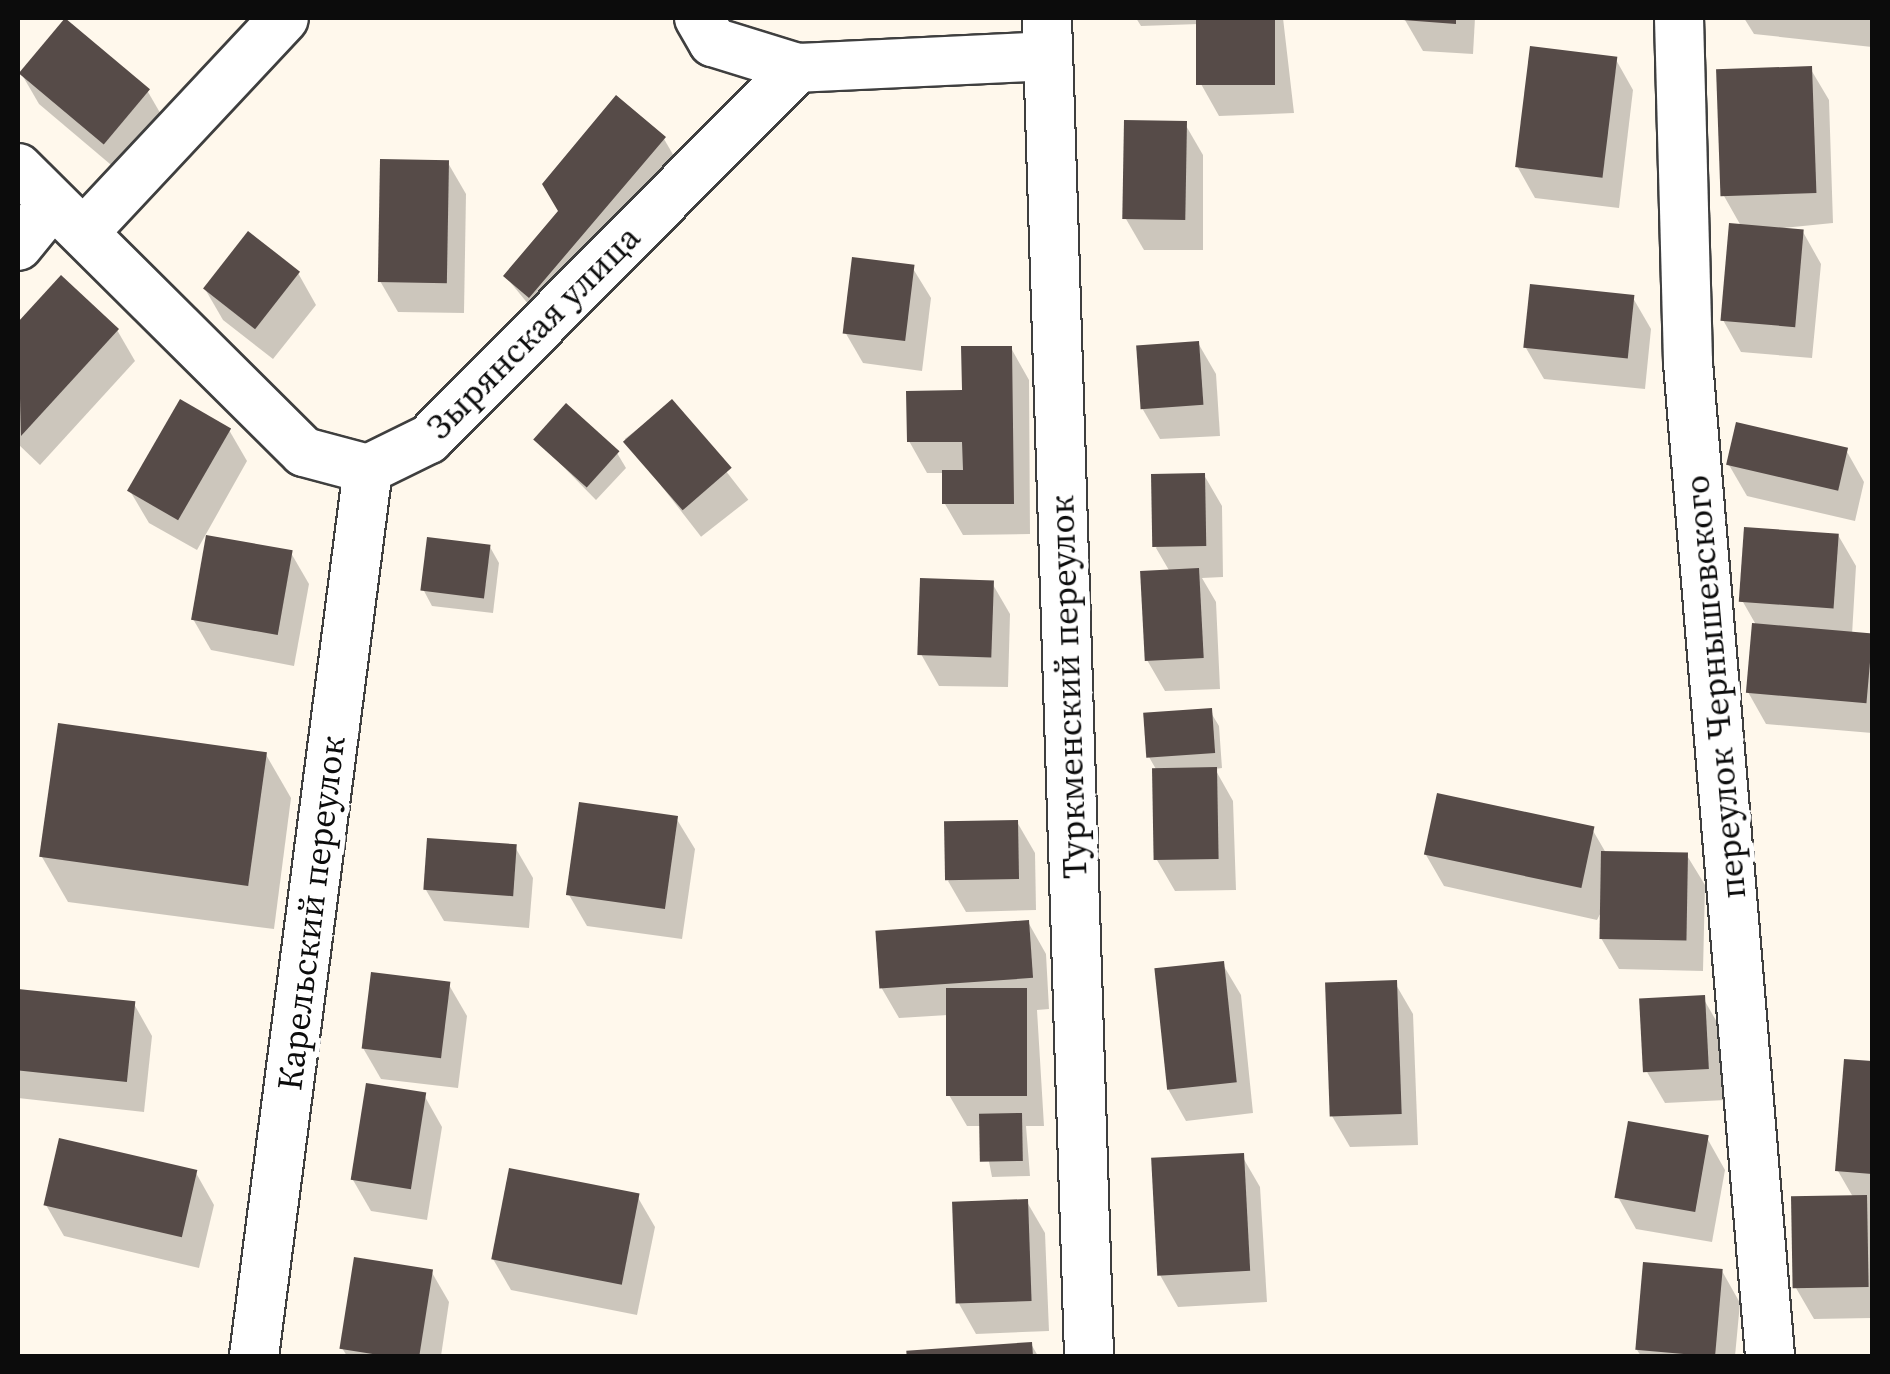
<!DOCTYPE html>
<meta charset="utf-8">
<style>
body{margin:0}
#map{position:relative;width:1890px;height:1374px;overflow:hidden;background:#fff8ec;font-family:"Source Serif 4",serif}
div>[style]{position:absolute}
.shadow>*{inset:0;background:#0003;transform-origin:0 0}
.building>*{inset:0;background:#564b48;transform-origin:0 0}
.roads{filter:drop-shadow(2px 0 #3f3f3f) drop-shadow(-2px 0 #3f3f3f) drop-shadow(0 2px #3f3f3f) drop-shadow(0 -2px #3f3f3f)}
.street>*{height:48px;margin:-24px;padding:0 24px;transform-origin:24px;border-radius:24px;background:#fff}
span{translate:-50% -50%;white-space:nowrap;text-align:center;line-height:1.15;-webkit-text-stroke:10px #fff;paint-order:stroke}
.street-label{font-size:35px;color:#0c0c0c}
.frame{position:absolute;inset:0;border:20px solid #0c0c0c;pointer-events:none}
</style>
<div id="map">
<div class="shadow">
<i style="clip-path:polygon(1136px 18px,1283px 18px,1294px 113px,1219px 116px,1201px 84px,1199px 24px,1141px 26px)"></i>
<i style="clip-path:polygon(1475px 18px,1473px 54px,1423px 51px,1405px 20px)"></i>
<i style="clip-path:polygon(1744px 18px,1872px 18px,1872px 47px,1754px 34px)"></i>
<i style="clip-path:polygon(65px 22px,148px 92px,166px 123px,123px 175px,39px 104px,21px 73px)"></i>
<i style="clip-path:polygon(1615px 58px,1633px 90px,1619px 208px,1535px 198px,1517px 166px)"></i>
<i style="clip-path:polygon(1810px 68px,1829px 100px,1833px 223px,1772px 229px,1803px 232px,1821px 264px,1812px 358px,1741px 352px,1723px 320px,1741px 226px,1724px 196px)"></i>
<i style="clip-path:polygon(1185px 124px,1203px 155px,1203px 250px,1144px 250px,1126px 219px)"></i>
<i style="clip-path:polygon(664px 139px,682px 170px,548px 328px,506px 277px,561px 212px)"></i>
<i style="clip-path:polygon(448px 163px,466px 194px,464px 313px,398px 312px,380px 281px)"></i>
<i style="clip-path:polygon(912px 267px,931px 298px,922px 371px,863px 363px,845px 332px)"></i>
<i style="clip-path:polygon(298px 273px,316px 305px,273px 359px,223px 320px,205px 289px)"></i>
<i style="clip-path:polygon(61px 278px,117px 330px,135px 361px,40px 465px,18px 444px,18px 325px)"></i>
<i style="clip-path:polygon(1633px 298px,1651px 329px,1645px 389px,1544px 379px,1526px 348px)"></i>
<i style="clip-path:polygon(1198px 343px,1216px 374px,1220px 436px,1160px 439px,1142px 408px)"></i>
<i style="clip-path:polygon(1011px 348px,1029px 380px,1030px 534px,963px 535px,945px 504px,944px 473px,927px 473px,909px 441px)"></i>
<i style="left:672px;top:402px;width:124px;height:60px;rotate:52deg"></i>
<i style="clip-path:polygon(229px 430px,247px 461px,197px 550px,149px 523px,130px 491px)"></i>
<i style="clip-path:polygon(536px 439px,617px 453px,626px 468px,596px 500px)"></i>
<i style="clip-path:polygon(1846px 450px,1864px 482px,1855px 521px,1747px 496px,1729px 465px)"></i>
<i style="clip-path:polygon(1204px 475px,1222px 506px,1223px 577px,1202px 578px,1216px 602px,1220px 689px,1165px 691px,1147px 660px,1170px 572px,1156px 548px)"></i>
<i style="clip-path:polygon(1838px 535px,1856px 566px,1852px 635px,1872px 637px,1872px 733px,1766px 724px,1748px 692px,1755px 623px,1743px 602px)"></i>
<i style="clip-path:polygon(490px 547px,499px 563px,493px 613px,432px 606px,424px 591px)"></i>
<i style="clip-path:polygon(291px 553px,309px 584px,294px 666px,211px 650px,193px 619px)"></i>
<i style="clip-path:polygon(992px 583px,1010px 614px,1008px 687px,939px 686px,921px 654px)"></i>
<i style="clip-path:polygon(1210px 711px,1219px 726px,1222px 768px,1215px 769px,1233px 801px,1236px 890px,1175px 891px,1157px 860px,1157px 771px,1149px 757px)"></i>
<i style="clip-path:polygon(265px 753px,291px 798px,274px 929px,68px 902px,42px 857px)"></i>
<i style="clip-path:polygon(676px 818px,695px 849px,682px 939px,587px 926px,569px 895px)"></i>
<i style="clip-path:polygon(1017px 822px,1035px 853px,1036px 910px,966px 912px,948px 881px)"></i>
<i style="clip-path:polygon(1592px 829px,1606px 853px,1686px 854px,1705px 885px,1703px 971px,1619px 969px,1601px 938px,1602px 910px,1597px 920px,1444px 886px,1426px 855px)"></i>
<i style="clip-path:polygon(515px 847px,533px 878px,529px 928px,444px 921px,426px 890px)"></i>
<i style="clip-path:polygon(1028px 922px,1046px 954px,1049px 1009px,1037px 1010px,1044px 1126px,1026px 1126px,1030px 1176px,992px 1177px,982px 1126px,967px 1126px,949px 1095px,948px 1015px,899px 1018px,881px 987px)"></i>
<i style="clip-path:polygon(1222px 963px,1241px 995px,1253px 1113px,1186px 1121px,1168px 1089px)"></i>
<i style="clip-path:polygon(1395px 983px,1413px 1014px,1418px 1145px,1350px 1147px,1332px 1116px)"></i>
<i style="clip-path:polygon(449px 985px,467px 1016px,458px 1088px,381px 1079px,363px 1048px)"></i>
<i style="clip-path:polygon(18px 992px,134px 1004px,152px 1036px,144px 1112px,18px 1098px)"></i>
<i style="clip-path:polygon(1703px 998px,1721px 1029px,1726px 1100px,1665px 1103px,1647px 1072px)"></i>
<i style="clip-path:polygon(1847px 1061px,1872px 1063px,1872px 1318px,1814px 1319px,1796px 1288px,1853px 1197px,1838px 1171px)"></i>
<i style="clip-path:polygon(424px 1095px,442px 1127px,427px 1220px,371px 1211px,353px 1180px)"></i>
<i style="clip-path:polygon(1707px 1138px,1725px 1170px,1712px 1242px,1636px 1229px,1618px 1197px)"></i>
<i style="clip-path:polygon(1242px 1156px,1260px 1187px,1267px 1302px,1178px 1307px,1160px 1275px)"></i>
<i style="clip-path:polygon(196px 1173px,214px 1205px,199px 1268px,64px 1236px,46px 1205px)"></i>
<i style="clip-path:polygon(637px 1196px,655px 1227px,637px 1315px,511px 1290px,493px 1259px)"></i>
<i style="clip-path:polygon(1027px 1202px,1045px 1233px,1049px 1331px,976px 1334px,958px 1302px)"></i>
<i style="clip-path:polygon(431px 1271px,449px 1302px,441px 1356px,347px 1356px,342px 1348px)"></i>
<i style="clip-path:polygon(1722px 1271px,1740px 1303px,1735px 1356px,1641px 1356px,1637px 1350px)"></i>
<i style="left:1031px;top:1344px;width:14px;height:123px;rotate:60deg"></i>
</div>
<div class="building">
<i style="left:65px;top:18px;width:111px;height:72px;rotate:40deg"></i>
<i style="left:1196px;top:18px;width:79px;height:67px"></i>
<i style="clip-path:polygon(1403px 18px,1456px 18px,1456px 24px,1403px 20px)"></i>
<i style="left:1530px;top:46px;width:88px;height:122px;rotate:7deg"></i>
<i style="left:1812px;top:66px;width:127px;height:96px;rotate:88deg"></i>
<i style="clip-path:polygon(616px 95px,666px 137px,529px 298px,503px 276px,558px 211px,542px 184px)"></i>
<i style="left:1124px;top:120px;width:63px;height:99px;rotate:1deg"></i>
<i style="left:380px;top:159px;width:69px;height:123px;rotate:1deg"></i>
<i style="left:1729px;top:223px;width:75px;height:98px;rotate:5deg"></i>
<i style="left:248px;top:231px;width:66px;height:73px;rotate:38deg"></i>
<i style="left:852px;top:257px;width:63px;height:77px;rotate:7deg"></i>
<i style="clip-path:polygon(61px 275px,119px 329px,21px 436px,18px 322px)"></i>
<i style="left:1530px;top:284px;width:105px;height:64px;rotate:6deg"></i>
<i style="left:1199px;top:341px;width:64px;height:63px;rotate:86deg"></i>
<i style="clip-path:polygon(961px 346px,1012px 346px,1014px 504px,942px 504px,942px 470px,963px 470px,962px 442px,907px 442px,906px 391px,962px 390px)"></i>
<i style="left:180px;top:399px;width:59px;height:106px;rotate:30deg"></i>
<i style="left:672px;top:399px;width:91px;height:65px;rotate:49deg"></i>
<i style="left:566px;top:403px;width:72px;height:49px;rotate:42deg"></i>
<i style="left:1736px;top:422px;width:115px;height:44px;rotate:13deg"></i>
<i style="left:1205px;top:473px;width:73px;height:54px;rotate:89deg"></i>
<i style="left:1744px;top:527px;width:95px;height:75px;rotate:4deg"></i>
<i style="left:206px;top:535px;width:88px;height:86px;rotate:10deg"></i>
<i style="left:427px;top:537px;width:64px;height:54px;rotate:7deg"></i>
<i style="left:1199px;top:568px;width:90px;height:59px;rotate:87deg"></i>
<i style="left:920px;top:578px;width:74px;height:77px;rotate:2deg"></i>
<i style="left:1752px;top:623px;width:121px;height:70px;rotate:5deg"></i>
<i style="left:1212px;top:708px;width:45px;height:69px;rotate:86deg"></i>
<i style="left:58px;top:723px;width:211px;height:135px;rotate:8deg"></i>
<i style="left:1217px;top:767px;width:92px;height:65px;rotate:89deg"></i>
<i style="left:1437px;top:793px;width:161px;height:63px;rotate:12deg"></i>
<i style="left:579px;top:802px;width:100px;height:94px;rotate:8deg"></i>
<i style="left:1018px;top:820px;width:59px;height:74px;rotate:89deg"></i>
<i style="left:427px;top:838px;width:90px;height:52px;rotate:4deg"></i>
<i style="left:1601px;top:851px;width:87px;height:88px;rotate:1deg"></i>
<i style="left:1029px;top:920px;width:58px;height:154px;rotate:86deg"></i>
<i style="left:1224px;top:961px;width:122px;height:70px;rotate:84deg"></i>
<i style="left:371px;top:972px;width:80px;height:77px;rotate:7deg"></i>
<i style="left:1397px;top:980px;width:134px;height:72px;rotate:88deg"></i>
<i style="left:946px;top:988px;width:81px;height:108px"></i>
<i style="left:18px;top:989px;width:118px;height:81px;rotate:6deg"></i>
<i style="left:1705px;top:995px;width:74px;height:66px;rotate:87deg"></i>
<i style="clip-path:polygon(1844px 1059px,1872px 1061px,1872px 1174px,1835px 1171px)"></i>
<i style="left:366px;top:1083px;width:61px;height:98px;rotate:9deg"></i>
<i style="left:1022px;top:1113px;width:48px;height:43px;rotate:89deg"></i>
<i style="left:1628px;top:1121px;width:82px;height:78px;rotate:10deg"></i>
<i style="left:59px;top:1138px;width:142px;height:69px;rotate:13deg"></i>
<i style="left:1244px;top:1153px;width:118px;height:93px;rotate:87deg"></i>
<i style="left:509px;top:1168px;width:133px;height:93px;rotate:11deg"></i>
<i style="left:1867px;top:1195px;width:92px;height:76px;rotate:89deg"></i>
<i style="left:1028px;top:1199px;width:102px;height:76px;rotate:88deg"></i>
<i style="left:354px;top:1257px;width:80px;height:93px;rotate:9deg"></i>
<i style="left:1643px;top:1262px;width:80px;height:88px;rotate:5deg"></i>
<i style="left:1032px;top:1342px;width:14px;height:126px;rotate:86deg"></i>
</div>
<div class="roads">
<div class="street">
<i style="left:699px;top:18px;width:28px;rotate:60deg"></i>
<i style="left:713px;top:42px;width:88px;rotate:17.2deg"></i>
<i style="left:1047px;top:18px;width:1339px;rotate:88.2deg"></i>
<i style="left:1679px;top:18px;width:345px;rotate:88.5deg"></i>
<i style="left:1688px;top:363px;width:996px;rotate:85.28deg"></i>
<i style="left:18px;top:168px;width:403px;rotate:44.8deg"></i>
<i style="left:304px;top:452px;width:66px;rotate:14.9deg"></i>
<i style="left:368px;top:469px;width:68px;rotate:-26.2deg"></i>
<i style="left:429px;top:439px;width:523px;rotate:-45.23deg"></i>
<i style="left:797px;top:68px;width:251px;rotate:-2.7deg"></i>
<i style="left:85px;top:231px;width:291px;rotate:-46.9deg"></i>
<i style="left:18px;top:246px;width:54px;rotate:-51deg"></i>
<i style="left:254px;top:1356px;width:894px;rotate:-82.68deg"></i>
</div>
</div>
<div class="street-label">
<span style="left:533px;top:332px;rotate:-45deg">Зырянская улица</span>
<span style="left:1068px;top:687px;rotate:-92deg">Туркменский переулок</span>
<span style="left:1715px;top:687px;rotate:-95deg">переулок Чернышевского</span>
<span style="left:311px;top:913px;rotate:-83deg">Карельский переулок</span>
</div>
<div class="frame"></div>
</div>
